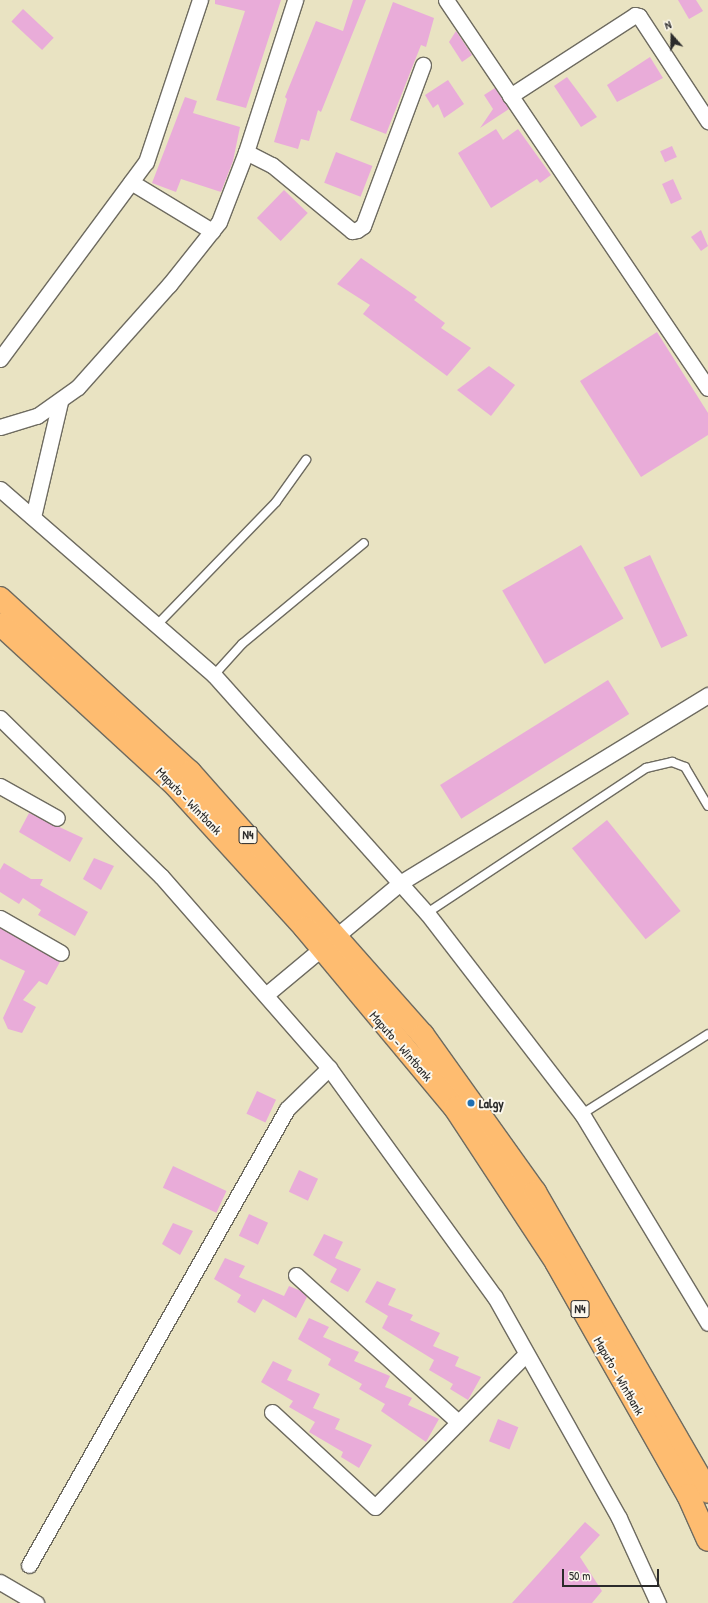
<!DOCTYPE html>
<style>
body{margin:0}
#map{position:relative;width:708px;height:1603px;overflow:hidden;background:#e9e3c2;font-family:"Patrick Hand",sans-serif}
div>[style]{position:absolute}
.building>*{inset:0;background:#e9acd9;transform-origin:0 0}
.roads{filter:drop-shadow(1px 0 #6e6b60) drop-shadow(-1px 0 #6e6b60) drop-shadow(0 1px #6e6b60) drop-shadow(0 -1px #6e6b60)}
.lane>*{height:8px;margin:-4px;padding:0 4px;transform-origin:4px;border-radius:4px;background:#fff}
.street>*{height:15px;margin:-7.5px;padding:0 7.5px;transform-origin:7.5px;border-radius:7.5px;background:#fff}
.highway>*{height:22px;margin:-11px;padding:0 11px;transform-origin:11px;border-radius:11px;background:#febc70}
.dots>*{width:11px;height:11px;translate:-50% -50%;box-sizing:border-box;border:2px solid #fbf7ec;border-radius:50%}
span{translate:-50% -50%;white-space:nowrap;text-align:center;line-height:1.15;-webkit-text-stroke:4px #fbf7ec;paint-order:stroke}
.shield-label span{padding:1px 3px;background:#fbf7ec;border:1px solid;border-radius:3px;-webkit-text-stroke-width:0}
.shield-label{font-size:12px;color:#2b2b2b;font-weight:700}
.street-label{font-size:13px;color:#2b2b2b}
.poi-label{font-size:13px;color:#2b2b2b;font-weight:700}
.left{translate:0 -50%;text-align:left}
.north{position:absolute;left:652px;top:16px;width:40px;height:40px;-webkit-text-stroke:3px #fbf7ec;paint-order:stroke;rotate:340deg;font-size:11px;font-weight:700;line-height:16px;text-align:center;color:#2b2b2b}
.north::after{content:'';display:block;margin:auto;width:14px;height:18px;background:#2b2b2b;clip-path:polygon(50% 0,100% 100%,50% 72%,0 100%)}
.scale{position:absolute;left:562px;top:1569px;width:97px;height:18px;box-sizing:border-box;border:2px solid #2b2b2b;border-top:0;padding-left:5px;font-size:12px;line-height:14px;white-space:nowrap;color:#2b2b2b;-webkit-text-stroke:3px #fbf7ec;paint-order:stroke}
</style>
<div id="map">
<div class="building">
<i style="clip-path:polygon(215px 0,281px 0,246px 108px,216px 100px,245px 11px,215px 4px)"></i>
<i style="clip-path:polygon(353px 0,366px 0,321px 112px,318px 110px,309px 141px,301px 139px,298px 149px,274px 142px,287px 99px,285px 97px,316px 21px,343px 31px)"></i>
<i style="clip-path:polygon(678px 0,696px 0,703px 11px,689px 19px)"></i>
<i style="clip-path:polygon(393px 2px,434px 18px,426px 47px,421px 45px,386px 134px,350px 120px)"></i>
<i style="left:23px;top:9px;width:42px;height:17px;rotate:43deg"></i>
<i style="clip-path:polygon(456px 31px,472px 55px,462px 62px,449px 42px)"></i>
<i style="clip-path:polygon(650px 57px,663px 78px,617px 102px,607px 85px)"></i>
<i style="clip-path:polygon(567px 77px,597px 117px,581px 127px,554px 86px)"></i>
<i style="clip-path:polygon(448px 80px,464px 104px,444px 118px,438px 104px,433px 108px,425px 95px)"></i>
<i style="clip-path:polygon(495px 88px,509px 109px,480px 128px,493px 109px,484px 95px)"></i>
<i style="clip-path:polygon(185px 97px,197px 101px,193px 113px,240px 127px,233px 161px,221px 192px,181px 179px,176px 192px,152px 183px)"></i>
<i style="clip-path:polygon(496px 129px,503px 140px,518px 129px,551px 175px,540px 183px,537px 179px,491px 208px,458px 153px)"></i>
<i style="left:672px;top:146px;width:12px;height:13px;rotate:66deg"></i>
<i style="left:336px;top:152px;width:39px;height:33px;rotate:21deg"></i>
<i style="left:673px;top:179px;width:22px;height:12px;rotate:66deg"></i>
<i style="left:284px;top:190px;width:33px;height:39px;rotate:44deg"></i>
<i style="clip-path:polygon(701px 230px,708px 246px,701px 251px,691px 237px)"></i>
<i style="clip-path:polygon(361px 258px,417px 297px,414px 300px,445px 323px,441px 328px,471px 348px,447px 376px,363px 314px,370px 305px,337px 284px)"></i>
<i style="clip-path:polygon(657px 332px,708px 413px,708px 435px,641px 477px,580px 381px)"></i>
<i style="clip-path:polygon(489px 366px,515px 385px,491px 416px,457px 390px)"></i>
<i style="left:581px;top:545px;width:85px;height:91px;rotate:60deg"></i>
<i style="left:650px;top:555px;width:89px;height:29px;rotate:65deg"></i>
<i style="left:608px;top:680px;width:40px;height:198px;rotate:58deg"></i>
<i style="clip-path:polygon(29px 813px,83px 838px,70px 862px,19px 832px)"></i>
<i style="left:607px;top:820px;width:117px;height:45px;rotate:51deg"></i>
<i style="clip-path:polygon(94px 858px,114px 866px,101px 890px,83px 879px)"></i>
<i style="clip-path:polygon(4px 863px,31px 879px,43px 879px,40px 885px,88px 912px,75px 936px,38px 915px,41px 910px,23px 898px,19px 904px,0 892px,0 870px)"></i>
<i style="clip-path:polygon(0 928px,60px 962px,47px 985px,39px 981px,23px 1000px,36px 1007px,22px 1033px,8px 1029px,3px 1018px,25px 971px,0 959px)"></i>
<i style="left:257px;top:1091px;width:21px;height:25px;rotate:25deg"></i>
<i style="left:173px;top:1166px;width:59px;height:24px;rotate:25deg"></i>
<i style="left:299px;top:1170px;width:21px;height:24px;rotate:25deg"></i>
<i style="left:249px;top:1214px;width:21px;height:24px;rotate:25deg"></i>
<i style="clip-path:polygon(173px 1223px,193px 1231px,180px 1255px,162px 1244px)"></i>
<i style="clip-path:polygon(324px 1234px,343px 1242px,335px 1258px,361px 1269px,348px 1292px,330px 1282px,337px 1269px,313px 1255px)"></i>
<i style="clip-path:polygon(225px 1258px,245px 1266px,239px 1277px,284px 1296px,289px 1286px,301px 1291px,307px 1297px,296px 1318px,263px 1299px,255px 1313px,237px 1302px,241px 1295px,214px 1279px)"></i>
<i style="clip-path:polygon(377px 1281px,396px 1289px,388px 1305px,413px 1315px,410px 1320px,440px 1333px,433px 1346px,459px 1357px,455px 1366px,481px 1377px,468px 1400px,450px 1389px,453px 1384px,429px 1370px,434px 1360px,382px 1328px,388px 1316px,365px 1302px)"></i>
<i style="clip-path:polygon(309px 1318px,329px 1327px,323px 1337px,359px 1352px,354px 1361px,390px 1376px,385px 1387px,412px 1398px,408px 1405px,439px 1419px,426px 1442px,381px 1411px,385px 1404px,359px 1389px,362px 1384px,328px 1365px,331px 1359px,298px 1339px)"></i>
<i style="clip-path:polygon(273px 1361px,292px 1370px,287px 1380px,320px 1394px,313px 1408px,340px 1419px,335px 1429px,372px 1445px,359px 1468px,341px 1457px,343px 1452px,309px 1432px,315px 1422px,289px 1407px,293px 1401px,261px 1382px)"></i>
<i style="left:498px;top:1419px;width:22px;height:24px;rotate:22deg"></i>
<i style="clip-path:polygon(585px 1522px,600px 1535px,580px 1557px,602px 1591px,592px 1603px,512px 1603px)"></i>
</div>
<div class="roads">
<div class="lane">
<i style="left:155px;top:627px;width:174px;rotate:-45.9deg"></i>
<i style="left:276px;top:502px;width:52px;rotate:-54.5deg"></i>
<i style="left:214px;top:675px;width:42px;rotate:-47.9deg"></i>
<i style="left:242px;top:644px;width:158px;rotate:-39.6deg"></i>
<i style="left:427px;top:913px;width:263px;rotate:-33.5deg"></i>
<i style="left:646px;top:768px;width:27px;rotate:-13deg"></i>
<i style="left:672px;top:762px;width:14px;rotate:21deg"></i>
<i style="left:685px;top:767px;width:45px;rotate:59.5deg"></i>
<i style="left:582px;top:1114px;width:149px;rotate:-32.4deg"></i>
</div>
<div class="street">
<i style="left:446px;top:0;width:468px;rotate:56deg"></i>
<i style="left:510px;top:96px;width:149px;rotate:-32.9deg"></i>
<i style="left:635px;top:15px;width:4px;rotate:14deg"></i>
<i style="left:639px;top:16px;width:126px;rotate:56.7deg"></i>
<i style="left:246px;top:152px;width:29px;rotate:27deg"></i>
<i style="left:272px;top:165px;width:104px;rotate:39.5deg"></i>
<i style="left:352px;top:231px;width:5px;rotate:-11deg"></i>
<i style="left:357px;top:230px;width:7px;rotate:-34deg"></i>
<i style="left:363px;top:226px;width:172px;rotate:-69.6deg"></i>
<i style="left:131px;top:182px;width:95px;rotate:31.2deg"></i>
<i style="left:0;top:359px;width:245px;rotate:-53.5deg"></i>
<i style="left:146px;top:162px;width:171px;rotate:-71.6deg"></i>
<i style="left:0;top:427px;width:39px;rotate:-17deg"></i>
<i style="left:37px;top:416px;width:50px;rotate:-35.3deg"></i>
<i style="left:78px;top:387px;width:137px;rotate:-48.3deg"></i>
<i style="left:169px;top:285px;width:80px;rotate:-51.6deg"></i>
<i style="left:219px;top:222px;width:75px;rotate:-68.9deg"></i>
<i style="left:246px;top:152px;width:160px;rotate:-72.1deg"></i>
<i style="left:0;top:489px;width:284px;rotate:41deg"></i>
<i style="left:214px;top:675px;width:319px;rotate:48.2deg"></i>
<i style="left:427px;top:913px;width:254px;rotate:52.4deg"></i>
<i style="left:582px;top:1114px;width:244px;rotate:58.9deg"></i>
<i style="left:33px;top:517px;width:118px;rotate:-76.8deg"></i>
<i style="left:0;top:718px;width:226px;rotate:44.5deg"></i>
<i style="left:161px;top:876px;width:255px;rotate:48.8deg"></i>
<i style="left:329px;top:1068px;width:283px;rotate:54.1deg"></i>
<i style="left:495px;top:1297px;width:253px;rotate:60.7deg"></i>
<i style="left:619px;top:1518px;width:94px;rotate:65.4deg"></i>
<i style="left:0;top:786px;width:65px;rotate:29.3deg"></i>
<i style="left:0;top:918px;width:70px;rotate:29.8deg"></i>
<i style="left:268px;top:993px;width:172px;rotate:-39.8deg"></i>
<i style="left:400px;top:883px;width:361px;rotate:-31.4deg"></i>
<i style="left:296px;top:1275px;width:217px;rotate:42.2deg"></i>
<i style="left:272px;top:1412px;width:140px;rotate:42.7deg"></i>
<i style="left:375px;top:1507px;width:215px;rotate:-45.4deg"></i>
<i style="left:29px;top:1565px;width:524px;rotate:-60.5deg"></i>
<i style="left:287px;top:1109px;width:59px;rotate:-44.3deg"></i>
<i style="left:0;top:1582px;width:42px;rotate:30.3deg"></i>
</div>
<div class="highway">
<i style="left:0;top:598px;width:258px;rotate:42.5deg"></i>
<i style="left:190px;top:772px;width:351px;rotate:48.5deg"></i>
<i style="left:423px;top:1035px;width:193px;rotate:54.5deg"></i>
<i style="left:535px;top:1192px;width:346px;rotate:60deg"></i>
<i style="left:0;top:624px;width:239px;rotate:42.6deg"></i>
<i style="left:176px;top:786px;width:192px;rotate:47.7deg"></i>
<i style="left:305px;top:928px;width:234px;rotate:50.2deg"></i>
<i style="left:455px;top:1108px;width:184px;rotate:56.7deg"></i>
<i style="left:556px;top:1262px;width:268px;rotate:60.5deg"></i>
<i style="left:688px;top:1495px;width:49px;rotate:66deg"></i>
</div>
</div>
<div class="dots">
<i style="left:471px;top:1103px;background:#1f6fb2"></i>
</div>
<div class="shield-label">
<span style="left:248px;top:835px">N4</span>
<span style="left:580px;top:1309px">N4</span>
</div>
<div class="street-label">
<span style="left:189px;top:801px;rotate:46deg">Maputo - Wintbank</span>
<span style="left:401px;top:1046px;rotate:49deg">Maputo - Wintbank</span>
<span style="left:619px;top:1376px;rotate:60deg">Maputo - Wintbank</span>
</div>
<div class="poi-label">
<span class="left" style="left:479px;top:1103px">Lalgy</span>
</div>
<div class="north">N</div>
<div class="scale">50 m</div>
</div>
